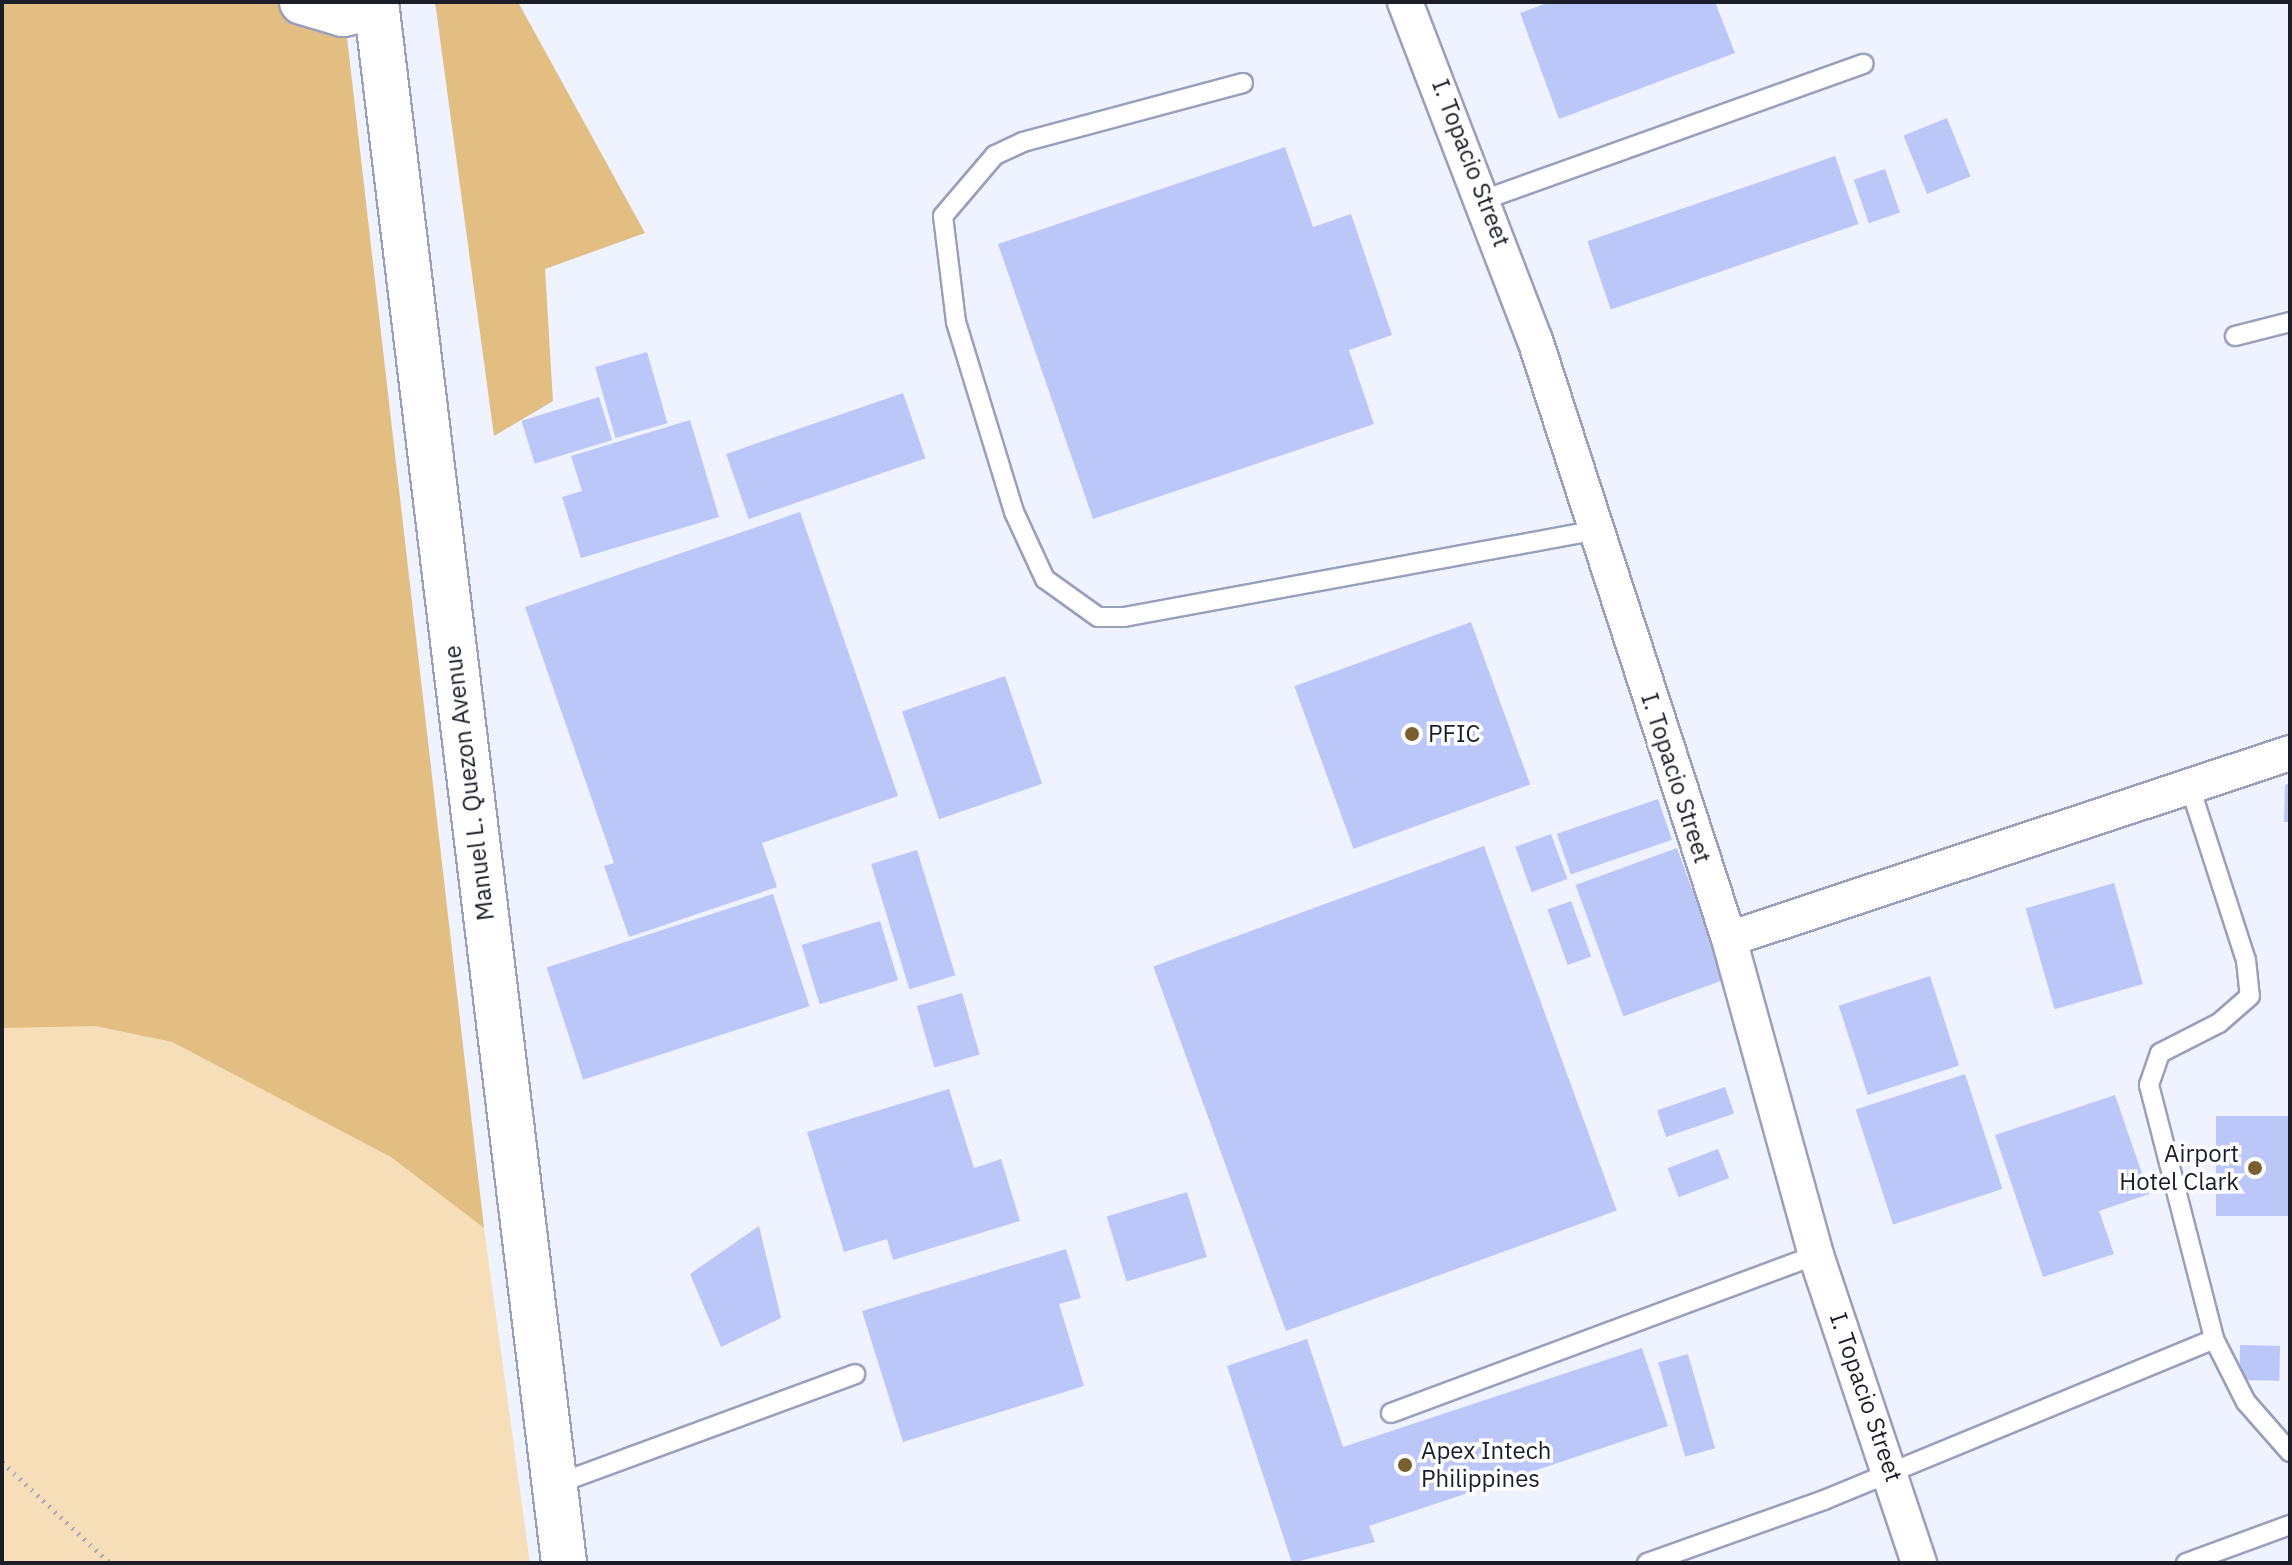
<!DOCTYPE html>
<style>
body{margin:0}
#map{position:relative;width:2292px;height:1565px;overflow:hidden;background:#eff3ff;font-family:"IBM Plex Sans",sans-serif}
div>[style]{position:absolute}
.green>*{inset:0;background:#f6deb9}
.forest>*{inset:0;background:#e3be82}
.building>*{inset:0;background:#bac7f8;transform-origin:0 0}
.path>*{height:5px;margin-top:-2.5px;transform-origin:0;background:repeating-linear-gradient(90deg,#abaeba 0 2px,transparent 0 8px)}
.roads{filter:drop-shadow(2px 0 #98a0bc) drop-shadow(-2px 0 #98a0bc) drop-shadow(0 2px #98a0bc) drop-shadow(0 -2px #98a0bc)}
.lane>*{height:18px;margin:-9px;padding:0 9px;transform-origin:9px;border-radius:9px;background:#fff}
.street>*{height:34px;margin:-17px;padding:0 17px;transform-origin:17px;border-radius:17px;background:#fff}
.secondary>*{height:44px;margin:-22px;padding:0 22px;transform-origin:22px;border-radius:22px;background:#fff}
.dots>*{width:22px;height:22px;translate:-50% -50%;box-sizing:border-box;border:4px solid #fff;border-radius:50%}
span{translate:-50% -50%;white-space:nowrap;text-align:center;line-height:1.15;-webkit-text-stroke:7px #fff;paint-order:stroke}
.street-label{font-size:24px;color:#1b1e29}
.poi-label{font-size:24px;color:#1b1e29}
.left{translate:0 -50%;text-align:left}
.right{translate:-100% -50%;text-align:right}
.frame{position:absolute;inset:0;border:4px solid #1b1e29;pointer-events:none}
</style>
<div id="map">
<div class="green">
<i style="clip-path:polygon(26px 1024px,95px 1026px,172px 1042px,392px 1157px,484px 1228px,530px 1563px,2px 1563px,2px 1028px)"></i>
</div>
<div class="forest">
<i style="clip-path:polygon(2px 2px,282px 2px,347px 37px,484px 1228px,391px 1157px,172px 1042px,95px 1026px,2px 1028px)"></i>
<i style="clip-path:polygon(435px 2px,518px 2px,645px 233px,545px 269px,553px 401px,494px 436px)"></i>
</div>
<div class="building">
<i style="clip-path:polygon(1550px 2px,1715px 2px,1735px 53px,1559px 119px,1520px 13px)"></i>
<i style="left:1947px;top:118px;width:63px;height:47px;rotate:68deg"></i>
<i style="clip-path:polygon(1285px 147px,1313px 227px,1351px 214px,1392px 335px,1349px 350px,1374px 424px,1093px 519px,998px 244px)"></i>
<i style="left:1835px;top:156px;width:72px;height:262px;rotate:71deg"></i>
<i style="left:1885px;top:169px;width:46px;height:33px;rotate:71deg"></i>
<i style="left:647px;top:352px;width:74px;height:54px;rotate:74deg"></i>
<i style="left:903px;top:393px;width:69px;height:187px;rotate:71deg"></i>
<i style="left:599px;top:397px;width:45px;height:81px;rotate:73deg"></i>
<i style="clip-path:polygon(690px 420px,719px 517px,581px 558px,562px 497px,582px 491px,571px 456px)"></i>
<i style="clip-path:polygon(800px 512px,898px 796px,762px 843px,777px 887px,629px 937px,604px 866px,614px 863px,525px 607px)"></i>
<i style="left:1471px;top:622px;width:173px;height:188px;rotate:70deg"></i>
<i style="left:1005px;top:676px;width:114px;height:109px;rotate:71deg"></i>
<i style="clip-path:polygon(2290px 783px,2290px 822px,2284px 822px,2285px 785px)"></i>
<i style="left:1658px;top:799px;width:43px;height:107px;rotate:71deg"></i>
<i style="left:1551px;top:834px;width:48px;height:38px;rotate:70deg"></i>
<i style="left:1484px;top:846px;width:388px;height:352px;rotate:70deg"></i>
<i style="left:1677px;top:848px;width:140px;height:108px;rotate:70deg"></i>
<i style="left:917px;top:850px;width:131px;height:48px;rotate:73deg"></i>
<i style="left:2114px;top:883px;width:105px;height:92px;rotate:74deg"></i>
<i style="left:773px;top:894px;width:118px;height:238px;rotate:72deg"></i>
<i style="left:1571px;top:901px;width:59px;height:25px;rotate:70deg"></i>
<i style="left:880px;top:921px;width:62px;height:82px;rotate:73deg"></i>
<i style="left:1930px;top:976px;width:94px;height:96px;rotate:72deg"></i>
<i style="left:962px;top:993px;width:64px;height:47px;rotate:74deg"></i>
<i style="left:1965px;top:1074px;width:121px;height:115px;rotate:72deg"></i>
<i style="left:1725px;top:1087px;width:28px;height:72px;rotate:71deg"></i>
<i style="clip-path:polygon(949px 1089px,974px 1168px,1001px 1159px,1020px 1221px,893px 1260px,887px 1239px,844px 1252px,807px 1132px)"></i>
<i style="clip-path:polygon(2115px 1095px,2149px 1194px,2099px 1211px,2114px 1254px,2043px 1277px,1995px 1135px)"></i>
<i style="left:2290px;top:1116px;width:100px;height:74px;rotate:90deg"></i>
<i style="left:1718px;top:1149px;width:31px;height:54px;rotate:69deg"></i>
<i style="left:1187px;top:1192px;width:68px;height:84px;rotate:73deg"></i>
<i style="clip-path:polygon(759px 1226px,781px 1318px,721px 1347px,690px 1274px)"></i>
<i style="clip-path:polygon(1066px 1249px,1081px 1298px,1059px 1304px,1084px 1386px,903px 1442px,862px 1311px)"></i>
<i style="clip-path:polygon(1307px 1339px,1343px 1447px,1642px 1348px,1668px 1426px,1369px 1526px,1375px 1542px,1292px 1563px,1227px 1366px)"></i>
<i style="left:2240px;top:1345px;width:40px;height:35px;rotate:1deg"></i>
<i style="left:1688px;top:1354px;width:98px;height:31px;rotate:74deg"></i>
</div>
<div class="path">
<i style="left:2px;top:1462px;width:148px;rotate:43.1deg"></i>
</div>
<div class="roads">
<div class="lane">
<i style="left:1243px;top:83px;width:228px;rotate:165deg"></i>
<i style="left:1023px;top:142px;width:31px;rotate:155deg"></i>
<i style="left:995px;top:155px;width:80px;rotate:130.4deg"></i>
<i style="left:943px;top:216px;width:107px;rotate:83deg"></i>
<i style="left:956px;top:322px;width:199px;rotate:73deg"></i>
<i style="left:1014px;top:512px;width:74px;rotate:65.2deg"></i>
<i style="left:1045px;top:579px;width:65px;rotate:35.6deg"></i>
<i style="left:1098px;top:617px;width:26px"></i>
<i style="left:1124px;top:617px;width:478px;rotate:-10.4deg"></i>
<i style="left:1486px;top:199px;width:401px;rotate:-19.7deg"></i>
<i style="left:2235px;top:336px;width:57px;rotate:-14.3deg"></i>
<i style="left:2190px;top:787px;width:182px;rotate:72.1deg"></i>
<i style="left:2246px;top:960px;width:36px;rotate:84deg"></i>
<i style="left:2250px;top:996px;width:41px;rotate:138.9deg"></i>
<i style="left:2219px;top:1023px;width:66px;rotate:153deg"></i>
<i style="left:2160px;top:1053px;width:34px;rotate:109deg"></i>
<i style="left:2149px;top:1085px;width:262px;rotate:75.6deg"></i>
<i style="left:1391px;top:1413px;width:453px;rotate:-20.4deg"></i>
<i style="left:554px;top:1485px;width:321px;rotate:-20.2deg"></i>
<i style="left:1647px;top:1563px;width:188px;rotate:-19.6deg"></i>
<i style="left:1824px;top:1500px;width:422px;rotate:-22.4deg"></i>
<i style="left:2214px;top:1339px;width:71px;rotate:63.1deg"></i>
<i style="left:2246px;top:1402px;width:67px;rotate:48.7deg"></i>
<i style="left:2186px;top:1563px;width:111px;rotate:-20.1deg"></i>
</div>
<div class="street">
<i style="left:1405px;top:2px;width:362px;rotate:69deg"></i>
<i style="left:1535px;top:340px;width:630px;rotate:72.05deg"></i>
<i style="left:1729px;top:939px;width:328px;rotate:74.6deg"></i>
<i style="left:1816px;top:1255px;width:325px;rotate:71.5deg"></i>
<i style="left:1729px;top:939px;width:591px;rotate:-18.34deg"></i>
</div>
<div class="secondary">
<i style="left:302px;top:2px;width:43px;rotate:16.3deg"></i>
<i style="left:343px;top:14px;width:33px;rotate:-11deg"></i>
<i style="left:376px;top:2px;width:1572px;rotate:83.13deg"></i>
</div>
</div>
<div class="dots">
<i style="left:1412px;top:734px;background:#7a5f31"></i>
<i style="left:2255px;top:1168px;background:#7a5f31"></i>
<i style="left:1405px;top:1465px;background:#7a5f31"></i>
</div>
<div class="street-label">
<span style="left:1471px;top:163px;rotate:69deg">I. Topacio Street</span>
<span style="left:1676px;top:778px;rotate:72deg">I. Topacio Street</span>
<span style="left:469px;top:783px;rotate:-97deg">Manuel L. Quezon Avenue</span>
<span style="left:1866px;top:1397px;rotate:71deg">I. Topacio Street</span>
</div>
<div class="poi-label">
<span class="left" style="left:1428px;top:734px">PFIC</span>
<span class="right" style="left:2239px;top:1168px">Airport<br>Hotel Clark</span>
<span class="left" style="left:1421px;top:1465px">Apex Intech<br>Philippines</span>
</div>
<div class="frame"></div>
</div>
